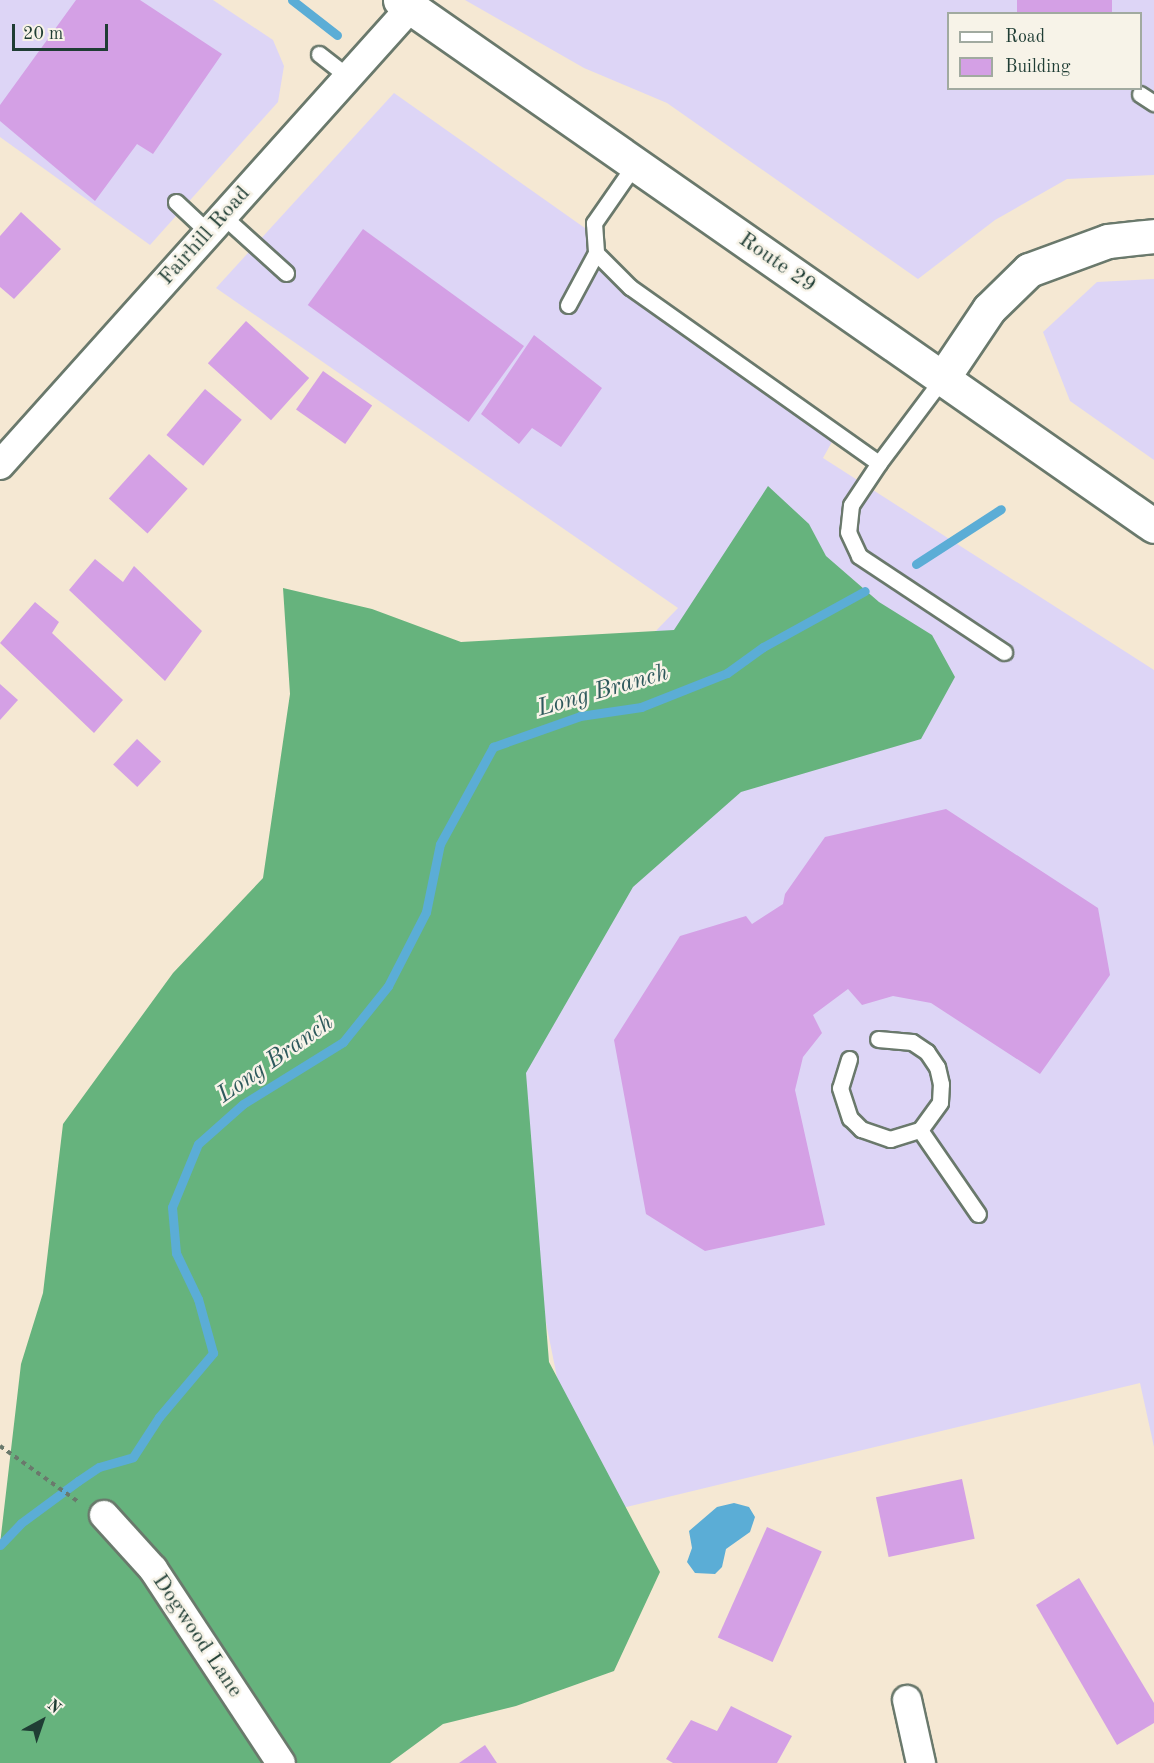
<!DOCTYPE html>
<style>
body{margin:0}
#map{position:relative;width:1154px;height:1763px;overflow:hidden;background:#f5e8d3;font-family:"Old Standard TT",serif}
div>[style]{position:absolute}
.built>*{inset:0;background:#ddd5f6}
.forest>*{inset:0;background:#66b37d}
.water>*{inset:0;background:#5badd6}
.stream>*{height:9px;margin:-4.5px;padding:0 4.5px;transform-origin:4.5px;border-radius:4.5px;background:#5badd6}
.building>*{inset:0;background:#d4a0e5;transform-origin:0 0}
.path>*{height:4px;margin-top:-2px;transform-origin:0;background:repeating-linear-gradient(90deg,#6a796c 0 4.5px,transparent 0 9px)}
.roads{filter:drop-shadow(2px 0 #6a796c) drop-shadow(-2px 0 #6a796c) drop-shadow(0 2px #6a796c) drop-shadow(0 -2px #6a796c)}
.service>*{height:15px;margin:-7.5px;padding:0 7.5px;transform-origin:7.5px;border-radius:7.5px;background:#fff}
.minor>*{height:28px;margin:-14px;padding:0 14px;transform-origin:14px;border-radius:14px;background:#fff}
.tertiary>*{height:33px;margin:-16.5px;padding:0 16.5px;transform-origin:16.5px;border-radius:16.5px;background:#fff}
.primary>*{height:33px;margin:-16.5px;padding:0 16.5px;transform-origin:16.5px;border-radius:16.5px;background:#fff}
span{translate:-50% -50%;white-space:nowrap;text-align:center;line-height:1.15;-webkit-text-stroke:5px #f7f3e8;paint-order:stroke}
.street-label{font-size:22px;color:#1f3d34}
.water-label{font-size:24px;color:#2e595c;font-style:italic}
.legend{position:absolute;left:947px;top:12px;width:195px;height:78px;box-sizing:border-box;background:#f7f3e8;border:2px solid #a1aaa0;margin:0;padding:8px 10px;list-style:none;font-size:18px;color:#1f3d34}
.legend li{display:flex;align-items:center;gap:12px;height:30px}
.legend b{width:30px;border:2px solid #a1aaa0}
.north{position:absolute;left:12px;top:1691px;width:60px;height:60px;-webkit-text-stroke:4px #f7f3e8;paint-order:stroke;rotate:40deg;font-size:16px;font-weight:700;line-height:24px;text-align:center;color:#1f3d34}
.north::after{content:'';display:block;margin:auto;width:21px;height:27px;background:#1f3d34;clip-path:polygon(50% 0,100% 100%,50% 72%,0 100%)}
.scale{position:absolute;left:12px;top:24px;width:96px;height:27px;box-sizing:border-box;border:3px solid #1f3d34;border-top:0;padding-left:8px;font-size:18px;line-height:21px;white-space:nowrap;color:#1f3d34;-webkit-text-stroke:4px #f7f3e8;paint-order:stroke}
</style>
<div id="map">
<div class="built">
<i style="clip-path:polygon(0 0,213px 0,273px 40px,284px 66px,278px 102px,150px 245px,0 137px)"></i>
<i style="clip-path:polygon(evenodd,465px 0,1154px 0,1154px 175px,1067px 179px,995px 220px,918px 279px,667px 103px,584px 68px,465px 0,948px 14px,1140px 14px,1140px 88px,948px 88px,948px 14px)"></i>
<i style="clip-path:polygon(394px 93px,599px 238px,587px 256px,838px 431px,823px 458px,1154px 670px,1154px 1447px,1140px 1383px,585px 1517px,450px 844px,678px 608px,216px 288px)"></i>
<i style="clip-path:polygon(1154px 279px,1154px 460px,1070px 401px,1043px 332px,1097px 282px)"></i>
</div>
<div class="forest">
<i style="clip-path:polygon(768px 486px,809px 524px,826px 556px,879px 602px,932px 635px,955px 677px,921px 739px,741px 792px,633px 887px,526px 1073px,549px 1362px,660px 1572px,614px 1671px,516px 1706px,443px 1724px,390px 1763px,0 1763px,0 1544px,21px 1364px,43px 1293px,63px 1124px,173px 973px,263px 878px,290px 694px,283px 588px,372px 609px,461px 642px,674px 630px)"></i>
</div>
<div class="water">
<i style="clip-path:polygon(734px 1503px,749px 1507px,755px 1517px,750px 1532px,726px 1549px,722px 1567px,715px 1574px,695px 1573px,687px 1562px,692px 1548px,689px 1531px,717px 1507px)"></i>
</div>
<div class="stream">
<i style="left:292px;top:0;width:57px;rotate:37.9deg"></i>
<i style="left:916px;top:564px;width:101px;rotate:-32.9deg"></i>
<i style="left:0;top:1545px;width:30px;rotate:-46deg"></i>
<i style="left:21px;top:1523px;width:71px;rotate:-36.4deg"></i>
<i style="left:78px;top:1481px;width:25px;rotate:-34deg"></i>
<i style="left:99px;top:1467px;width:35px;rotate:-16deg"></i>
<i style="left:133px;top:1457px;width:48px;rotate:-57deg"></i>
<i style="left:159px;top:1417px;width:84px;rotate:-49.8deg"></i>
<i style="left:213px;top:1353px;width:56px;rotate:-105.5deg"></i>
<i style="left:198px;top:1299px;width:51px;rotate:-115.6deg"></i>
<i style="left:176px;top:1253px;width:46px;rotate:-95deg"></i>
<i style="left:172px;top:1207px;width:68px;rotate:-67.6deg"></i>
<i style="left:198px;top:1144px;width:60px;rotate:-41.6deg"></i>
<i style="left:243px;top:1104px;width:118px;rotate:-31.8deg"></i>
<i style="left:343px;top:1042px;width:72px;rotate:-51.2deg"></i>
<i style="left:388px;top:986px;width:83px;rotate:-62.8deg"></i>
<i style="left:426px;top:912px;width:69px;rotate:-78.4deg"></i>
<i style="left:440px;top:844px;width:111px;rotate:-61.3deg"></i>
<i style="left:493px;top:747px;width:92px;rotate:-19.6deg"></i>
<i style="left:580px;top:716px;width:62px;rotate:-8.4deg"></i>
<i style="left:641px;top:707px;width:92px;rotate:-21.6deg"></i>
<i style="left:727px;top:673px;width:44px;rotate:-35.8deg"></i>
<i style="left:763px;top:647px;width:116px;rotate:-28.8deg"></i>
</div>
<div class="building">
<i style="clip-path:polygon(76px 0,140px 0,222px 54px,153px 154px,137px 144px,95px 201px,0 121px,0 105px)"></i>
<i style="left:1017px;top:0;width:95px;height:15px"></i>
<i style="clip-path:polygon(21px 212px,61px 249px,14px 299px,0 287px,0 236px)"></i>
<i style="left:363px;top:229px;width:199px;height:94px;rotate:36deg"></i>
<i style="left:246px;top:321px;width:85px;height:57px;rotate:42deg"></i>
<i style="clip-path:polygon(534px 335px,602px 388px,561px 447px,532px 428px,519px 444px,481px 414px)"></i>
<i style="left:323px;top:371px;width:60px;height:47px;rotate:35deg"></i>
<i style="left:205px;top:389px;width:48px;height:60px;rotate:40deg"></i>
<i style="left:149px;top:454px;width:52px;height:60px;rotate:42deg"></i>
<i style="clip-path:polygon(95px 559px,123px 582px,134px 566px,202px 631px,165px 681px,69px 590px)"></i>
<i style="clip-path:polygon(35px 602px,59px 622px,52px 633px,123px 700px,94px 733px,0 643px)"></i>
<i style="clip-path:polygon(0 684px,18px 700px,0 720px)"></i>
<i style="left:137px;top:739px;width:33px;height:35px;rotate:43deg"></i>
<i style="clip-path:polygon(946px 809px,1098px 908px,1110px 975px,1040px 1074px,931px 1003px,893px 996px,862px 1005px,848px 989px,813px 1015px,822px 1033px,803px 1057px,795px 1090px,825px 1225px,705px 1251px,646px 1214px,614px 1040px,680px 936px,746px 916px,752px 924px,783px 904px,785px 894px,825px 837px)"></i>
<i style="left:962px;top:1479px;width:61px;height:88px;rotate:78deg"></i>
<i style="left:767px;top:1527px;width:60px;height:121px;rotate:24deg"></i>
<i style="clip-path:polygon(1079px 1578px,1154px 1703px,1154px 1723px,1117px 1745px,1036px 1605px)"></i>
<i style="clip-path:polygon(731px 1706px,792px 1736px,777px 1763px,673px 1763px,666px 1759px,691px 1720px,717px 1731px)"></i>
<i style="clip-path:polygon(485px 1745px,497px 1763px,459px 1763px)"></i>
</div>
<div class="path">
<i style="left:0;top:1446px;width:95px;rotate:35.5deg"></i>
</div>
<div class="roads">
<div class="service">
<i style="left:319px;top:54px;width:37px;rotate:38deg"></i>
<i style="left:1140px;top:94px;width:17px;rotate:33deg"></i>
<i style="left:635px;top:164px;width:72px;rotate:124.8deg"></i>
<i style="left:594px;top:223px;width:30px;rotate:86deg"></i>
<i style="left:596px;top:253px;width:48px;rotate:45deg"></i>
<i style="left:630px;top:287px;width:305px;rotate:35.3deg"></i>
<i style="left:879px;top:463px;width:105px;rotate:-53.1deg"></i>
<i style="left:176px;top:202px;width:45px;rotate:43.2deg"></i>
<i style="left:223px;top:216px;width:85px;rotate:42.1deg"></i>
<i style="left:568px;top:305px;width:59px;rotate:-61.7deg"></i>
<i style="left:879px;top:463px;width:50px;rotate:123.7deg"></i>
<i style="left:851px;top:505px;width:27px;rotate:96deg"></i>
<i style="left:848px;top:532px;width:26px;rotate:65deg"></i>
<i style="left:859px;top:556px;width:174px;rotate:33.5deg"></i>
<i style="left:849px;top:1059px;width:30px;rotate:107deg"></i>
<i style="left:840px;top:1088px;width:32px;rotate:72deg"></i>
<i style="left:850px;top:1118px;width:16px;rotate:45deg"></i>
<i style="left:861px;top:1129px;width:31px;rotate:19deg"></i>
<i style="left:890px;top:1139px;width:31px;rotate:-17deg"></i>
<i style="left:920px;top:1130px;width:34px;rotate:-54deg"></i>
<i style="left:940px;top:1102px;width:18px;rotate:-87deg"></i>
<i style="left:941px;top:1084px;width:17px;rotate:-103deg"></i>
<i style="left:937px;top:1067px;width:18px;rotate:-124deg"></i>
<i style="left:927px;top:1052px;width:18px;rotate:-146deg"></i>
<i style="left:912px;top:1042px;width:34px;rotate:-175deg"></i>
<i style="left:920px;top:1130px;width:102px;rotate:55.4deg"></i>
</div>
<div class="minor">
<i style="left:0;top:465px;width:615px;rotate:-48.1deg"></i>
<i style="left:104px;top:1515px;width:73px;rotate:47.8deg"></i>
<i style="left:153px;top:1569px;width:232px;rotate:56.6deg"></i>
<i style="left:907px;top:1700px;width:65px;rotate:77.5deg"></i>
</div>
<div class="tertiary">
<i style="left:942px;top:379px;width:84px;rotate:-56.1deg"></i>
<i style="left:989px;top:309px;width:56px;rotate:-44.3deg"></i>
<i style="left:1029px;top:270px;width:84px;rotate:-20.2deg"></i>
<i style="left:1108px;top:241px;width:46px;rotate:-6.2deg"></i>
</div>
<div class="primary">
<i style="left:400px;top:0;width:919px;rotate:34.9deg"></i>
</div>
</div>
<div class="street-label">
<span style="left:205px;top:236px;rotate:-48deg">Fairhill Road</span>
<span style="left:777px;top:263px;rotate:35deg">Route 29</span>
<span style="left:197px;top:1636px;rotate:56deg">Dogwood Lane</span>
</div>
<div class="water-label">
<span style="left:603px;top:692px;rotate:-16deg">Long Branch</span>
<span style="left:276px;top:1060px;rotate:-35deg">Long Branch</span>
</div>
<ul class="legend">
<li><b style="height:8px;background:#fff"></b>Road</li>
<li><b style="height:16px;background:#d4a0e5"></b>Building</li>
</ul>
<div class="north">N</div>
<div class="scale">20 m</div>
</div>
